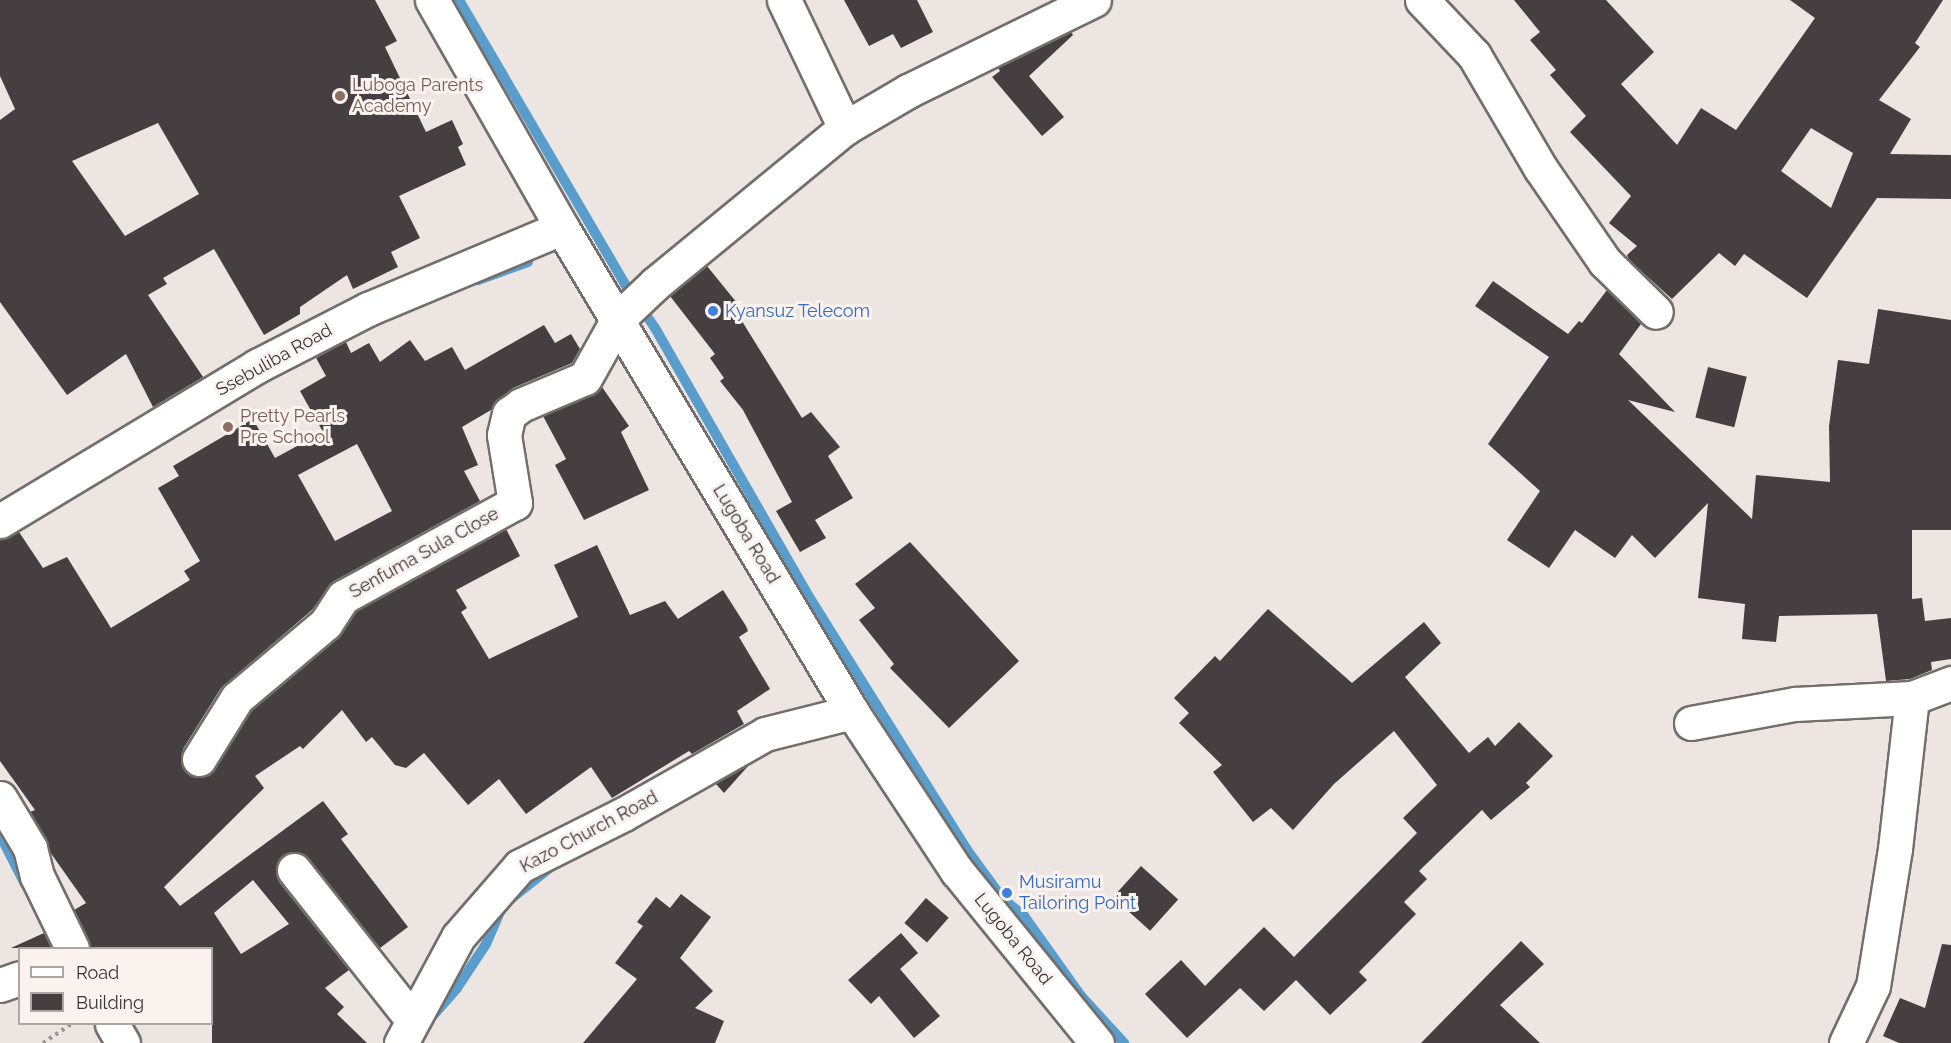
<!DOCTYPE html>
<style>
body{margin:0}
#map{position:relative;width:1951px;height:1043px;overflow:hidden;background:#ece5e2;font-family:Raleway,sans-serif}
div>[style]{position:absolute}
.stream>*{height:10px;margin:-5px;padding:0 5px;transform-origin:5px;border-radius:5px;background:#589dcc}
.building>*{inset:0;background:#453f41;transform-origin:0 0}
.path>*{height:4px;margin-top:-2px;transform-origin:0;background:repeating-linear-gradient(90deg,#999492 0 3px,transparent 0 7.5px)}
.roads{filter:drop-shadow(2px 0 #736e6a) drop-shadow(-2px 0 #736e6a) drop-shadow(0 2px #736e6a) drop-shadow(0 -2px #736e6a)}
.minor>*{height:33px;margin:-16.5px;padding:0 16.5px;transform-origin:16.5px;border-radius:16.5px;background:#fff}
.dots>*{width:16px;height:16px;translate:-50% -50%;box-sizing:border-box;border:3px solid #f9f2ef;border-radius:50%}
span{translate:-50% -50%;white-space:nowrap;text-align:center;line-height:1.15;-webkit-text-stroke:6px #f9f2ef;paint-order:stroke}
.education-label{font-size:18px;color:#785e54}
.left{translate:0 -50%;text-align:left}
.shop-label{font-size:18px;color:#366cbe}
.street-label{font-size:18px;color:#383534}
.legend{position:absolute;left:18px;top:947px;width:195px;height:78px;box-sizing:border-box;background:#f9f2ef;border:2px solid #aca6a4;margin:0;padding:8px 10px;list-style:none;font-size:18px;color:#383534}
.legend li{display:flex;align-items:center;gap:12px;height:30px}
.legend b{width:30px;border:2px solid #aca6a4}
</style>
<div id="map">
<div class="stream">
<i style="left:459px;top:0;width:333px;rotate:59.7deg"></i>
<i style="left:627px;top:287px;width:50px;rotate:55.7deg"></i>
<i style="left:655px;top:328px;width:304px;rotate:60.2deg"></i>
<i style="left:806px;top:592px;width:304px;rotate:58deg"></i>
<i style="left:967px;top:850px;width:61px;rotate:53.7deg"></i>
<i style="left:1003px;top:899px;width:27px;rotate:39deg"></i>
<i style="left:1024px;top:916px;width:98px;rotate:54.5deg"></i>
<i style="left:1081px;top:996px;width:64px;rotate:47.5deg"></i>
<i style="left:478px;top:280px;width:53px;rotate:-19.8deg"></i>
<i style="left:0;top:835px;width:55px;rotate:63deg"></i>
<i style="left:430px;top:1019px;width:41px;rotate:-48.9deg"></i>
<i style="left:457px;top:988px;width:53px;rotate:-56.6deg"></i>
<i style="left:486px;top:944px;width:43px;rotate:-66.4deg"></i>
<i style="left:503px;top:905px;width:61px;rotate:-38.4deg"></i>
</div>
<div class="building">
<i style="clip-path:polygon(evenodd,0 0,375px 0,397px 41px,385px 47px,426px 132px,452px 120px,463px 144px,458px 147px,466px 165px,399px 196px,420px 238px,391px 252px,398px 267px,353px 289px,347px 275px,300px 307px,300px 314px,264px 335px,214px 249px,163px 278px,167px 284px,148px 295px,203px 377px,153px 407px,126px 354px,67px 395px,0 302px,0 120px,15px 109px,0 76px,0 0,158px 123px,199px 194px,125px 236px,72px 161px,158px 123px)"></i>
<i style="clip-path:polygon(844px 0,917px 0,933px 32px,901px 48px,893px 34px,869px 46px)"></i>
<i style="clip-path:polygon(evenodd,1514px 0,1606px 0,1654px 52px,1621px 84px,1677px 145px,1701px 108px,1736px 130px,1815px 18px,1790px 0,1943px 0,1915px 43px,1920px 47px,1879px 100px,1911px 119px,1890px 154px,1951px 155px,1951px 199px,1877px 198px,1807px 298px,1744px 254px,1735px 266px,1719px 253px,1672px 299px,1629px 260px,1627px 255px,1637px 246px,1609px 223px,1631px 196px,1570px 132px,1586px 116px,1550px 75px,1556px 70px,1530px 40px,1540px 32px,1514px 0,1811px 128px,1853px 153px,1831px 208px,1781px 171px,1811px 128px)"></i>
<i style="clip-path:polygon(1071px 32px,1073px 35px,1029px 76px,1064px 117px,1042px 136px,992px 77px,1000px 71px,998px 68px)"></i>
<i style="clip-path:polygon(707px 266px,746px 314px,740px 318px,802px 418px,811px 412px,840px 447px,828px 456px,853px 498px,815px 520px,826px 538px,800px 552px,776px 511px,792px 502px,743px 410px,720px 381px,724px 378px,710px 358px,715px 354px,670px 296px)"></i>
<i style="clip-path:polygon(1493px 281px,1568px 334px,1579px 321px,1582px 323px,1607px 290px,1641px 324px,1619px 354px,1675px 412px,1628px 400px,1752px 519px,1756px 475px,1830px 482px,1829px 426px,1838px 360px,1869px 364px,1878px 309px,1951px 320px,1951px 530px,1912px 530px,1912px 599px,1922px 598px,1925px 621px,1951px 618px,1951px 659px,1931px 662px,1932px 670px,1910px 679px,1886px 681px,1877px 614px,1779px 616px,1776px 642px,1742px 639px,1745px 604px,1698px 598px,1708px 503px,1655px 558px,1632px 535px,1615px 558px,1575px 530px,1549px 568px,1507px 540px,1540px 491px,1488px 444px,1549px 357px,1475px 306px)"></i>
<i style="clip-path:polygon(evenodd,544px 325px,555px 343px,571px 334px,580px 349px,572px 363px,513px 388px,491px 410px,462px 427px,478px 465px,464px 471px,480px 501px,334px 581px,312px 610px,221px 688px,183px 749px,183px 768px,198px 778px,208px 775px,251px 710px,338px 637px,356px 611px,506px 529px,520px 556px,456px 590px,467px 608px,461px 612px,489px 659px,578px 617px,554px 565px,597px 545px,630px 615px,665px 601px,678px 619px,723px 590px,746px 626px,748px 631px,739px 637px,770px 689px,737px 711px,744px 724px,692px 754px,689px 751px,612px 798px,591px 767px,526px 814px,499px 779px,468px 805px,424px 753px,406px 768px,395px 765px,372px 737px,366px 742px,342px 710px,303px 749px,300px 746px,255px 776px,264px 788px,164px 887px,180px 906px,323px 801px,348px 834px,341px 839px,408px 927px,380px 948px,308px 858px,291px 852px,277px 863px,279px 882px,349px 970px,325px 988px,344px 1007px,337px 1014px,367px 1043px,212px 1043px,212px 948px,91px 948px,74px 910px,86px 903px,50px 852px,30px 812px,35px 810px,0 761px,0 540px,19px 532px,43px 568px,67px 557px,111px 628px,190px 580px,184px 571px,200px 561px,158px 488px,179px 476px,173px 466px,253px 419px,275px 458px,323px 432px,300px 391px,326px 376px,316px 358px,346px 342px,351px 353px,369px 343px,380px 362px,410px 340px,425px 361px,452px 347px,465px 370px,544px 325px,357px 444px,392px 511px,335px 541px,298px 475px,357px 444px,544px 325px,253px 880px,289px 924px,241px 954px,214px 913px,253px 880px)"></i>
<i style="left:1708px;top:367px;width:40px;height:52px;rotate:14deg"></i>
<i style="clip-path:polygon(602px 387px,629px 426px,621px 432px,649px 490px,584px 520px,555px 465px,566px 459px,543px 416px,592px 395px)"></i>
<i style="clip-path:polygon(910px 542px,1019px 661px,949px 728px,890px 668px,894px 664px,859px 620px,875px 608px,855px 584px)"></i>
<i style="clip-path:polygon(1268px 609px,1352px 683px,1424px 622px,1441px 643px,1405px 677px,1469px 753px,1488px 737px,1495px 746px,1519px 722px,1553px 756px,1526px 783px,1530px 787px,1491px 820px,1482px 810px,1419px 871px,1427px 879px,1404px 902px,1416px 914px,1359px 972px,1367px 980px,1330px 1015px,1296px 980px,1264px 1011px,1240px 988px,1187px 1038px,1145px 994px,1181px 960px,1205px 986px,1264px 927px,1294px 957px,1417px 833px,1403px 818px,1437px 785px,1394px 731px,1334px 784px,1293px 830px,1271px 808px,1253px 822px,1213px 772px,1222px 765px,1179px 723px,1189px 713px,1174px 698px,1215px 656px,1220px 661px)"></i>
<i style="clip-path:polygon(749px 765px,724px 793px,716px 784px)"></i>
<i style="left:1141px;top:866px;width:50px;height:42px;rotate:42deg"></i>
<i style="clip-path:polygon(681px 894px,711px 917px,680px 958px,713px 991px,695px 1008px,724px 1021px,715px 1043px,583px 1043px,637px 979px,615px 963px,643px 926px,637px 922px,656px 897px,670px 908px)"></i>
<i style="left:926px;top:898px;width:30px;height:33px;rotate:41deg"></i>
<i style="clip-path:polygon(44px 933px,51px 948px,11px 948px)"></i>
<i style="clip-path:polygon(901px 933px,918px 953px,900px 969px,940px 1016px,914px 1038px,879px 996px,871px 1004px,848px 980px)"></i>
<i style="clip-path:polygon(1521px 941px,1544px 964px,1500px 1005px,1540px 1043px,1421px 1043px)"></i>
<i style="clip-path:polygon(1942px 944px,1951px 945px,1951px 1043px,1899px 1043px,1883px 1036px,1900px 998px,1925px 1008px)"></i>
</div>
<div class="path">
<i style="left:43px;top:1043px;width:34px;rotate:-34deg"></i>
</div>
<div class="roads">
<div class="minor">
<i style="left:432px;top:0;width:262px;rotate:60.3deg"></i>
<i style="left:562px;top:228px;width:564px;rotate:59.07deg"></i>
<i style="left:852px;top:712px;width:191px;rotate:56.6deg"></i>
<i style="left:957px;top:871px;width:222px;rotate:50.9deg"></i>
<i style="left:784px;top:0;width:142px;rotate:64.5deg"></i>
<i style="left:1422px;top:0;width:76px;rotate:46.6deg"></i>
<i style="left:1474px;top:55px;width:132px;rotate:59.6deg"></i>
<i style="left:1541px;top:169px;width:113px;rotate:55.5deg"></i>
<i style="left:1605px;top:262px;width:71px;rotate:44.4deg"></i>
<i style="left:0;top:521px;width:300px;rotate:-31.1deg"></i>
<i style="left:257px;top:366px;width:125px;rotate:-27.2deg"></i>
<i style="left:368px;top:309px;width:210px;rotate:-22.7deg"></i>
<i style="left:1691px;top:723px;width:106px;rotate:-10.4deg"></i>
<i style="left:1795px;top:704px;width:117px;rotate:-2.9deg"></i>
<i style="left:199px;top:759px;width:72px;rotate:-58.1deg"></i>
<i style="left:237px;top:698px;width:116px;rotate:-40.1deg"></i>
<i style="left:326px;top:623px;width:31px;rotate:-57deg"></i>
<i style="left:343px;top:597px;width:196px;rotate:-28.7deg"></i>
<i style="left:515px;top:503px;width:69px;rotate:-99.2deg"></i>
<i style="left:504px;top:435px;width:22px;rotate:-77deg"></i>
<i style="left:509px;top:414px;width:15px;rotate:-37deg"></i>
<i style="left:521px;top:405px;width:69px;rotate:-22.9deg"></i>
<i style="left:585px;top:378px;width:68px;rotate:-60.8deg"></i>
<i style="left:618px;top:319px;width:52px;rotate:-43.5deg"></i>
<i style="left:656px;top:283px;width:244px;rotate:-39.4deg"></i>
<i style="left:845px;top:128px;width:73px;rotate:-30.4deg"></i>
<i style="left:908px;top:91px;width:207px;rotate:-26.1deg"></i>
<i style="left:0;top:798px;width:58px;rotate:59deg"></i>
<i style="left:30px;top:848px;width:29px;rotate:76deg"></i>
<i style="left:37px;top:876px;width:80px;rotate:64.1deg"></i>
<i style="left:294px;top:870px;width:189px;rotate:51.7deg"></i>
<i style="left:0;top:985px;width:21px;rotate:-19deg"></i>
<i style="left:112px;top:1024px;width:22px;rotate:60deg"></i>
<i style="left:401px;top:1043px;width:120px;rotate:-61.7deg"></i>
<i style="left:458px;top:937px;width:94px;rotate:-48.9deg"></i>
<i style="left:520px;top:866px;width:114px;rotate:-26.6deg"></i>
<i style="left:622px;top:815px;width:164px;rotate:-29.5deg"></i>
<i style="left:765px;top:734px;width:90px;rotate:-14.2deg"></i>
<i style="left:1846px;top:1043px;width:63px;rotate:-64.7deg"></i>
<i style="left:1873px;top:986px;width:139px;rotate:-80.9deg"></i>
<i style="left:1895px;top:849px;width:152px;rotate:-83.6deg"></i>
<i style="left:1912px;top:698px;width:42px;rotate:-21deg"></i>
</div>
</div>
<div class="dots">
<i style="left:340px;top:96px;background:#8d6e63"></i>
<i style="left:713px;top:311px;background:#3f7fe0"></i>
<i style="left:228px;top:427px;background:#8d6e63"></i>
<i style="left:1007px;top:893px;background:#3f7fe0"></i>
</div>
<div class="education-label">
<span class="left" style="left:352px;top:96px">Luboga Parents<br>Academy</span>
<span class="left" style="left:240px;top:427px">Pretty Pearls<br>Pre School</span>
</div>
<div class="shop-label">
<span class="left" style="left:725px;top:311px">Kyansuz Telecom</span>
<span class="left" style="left:1019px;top:893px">Musiramu<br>Tailoring Point</span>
</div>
<div class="street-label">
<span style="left:274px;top:360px;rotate:-29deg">Ssebuliba Road</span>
<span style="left:746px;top:534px;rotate:59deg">Lugoba Road</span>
<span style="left:424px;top:553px;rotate:-29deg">Senfuma Sula Close</span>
<span style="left:589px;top:832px;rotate:-28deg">Kazo Church Road</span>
<span style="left:1013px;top:939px;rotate:51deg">Lugoba Road</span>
</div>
<ul class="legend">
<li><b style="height:8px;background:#fff"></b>Road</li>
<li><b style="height:16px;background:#453f41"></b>Building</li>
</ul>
</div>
